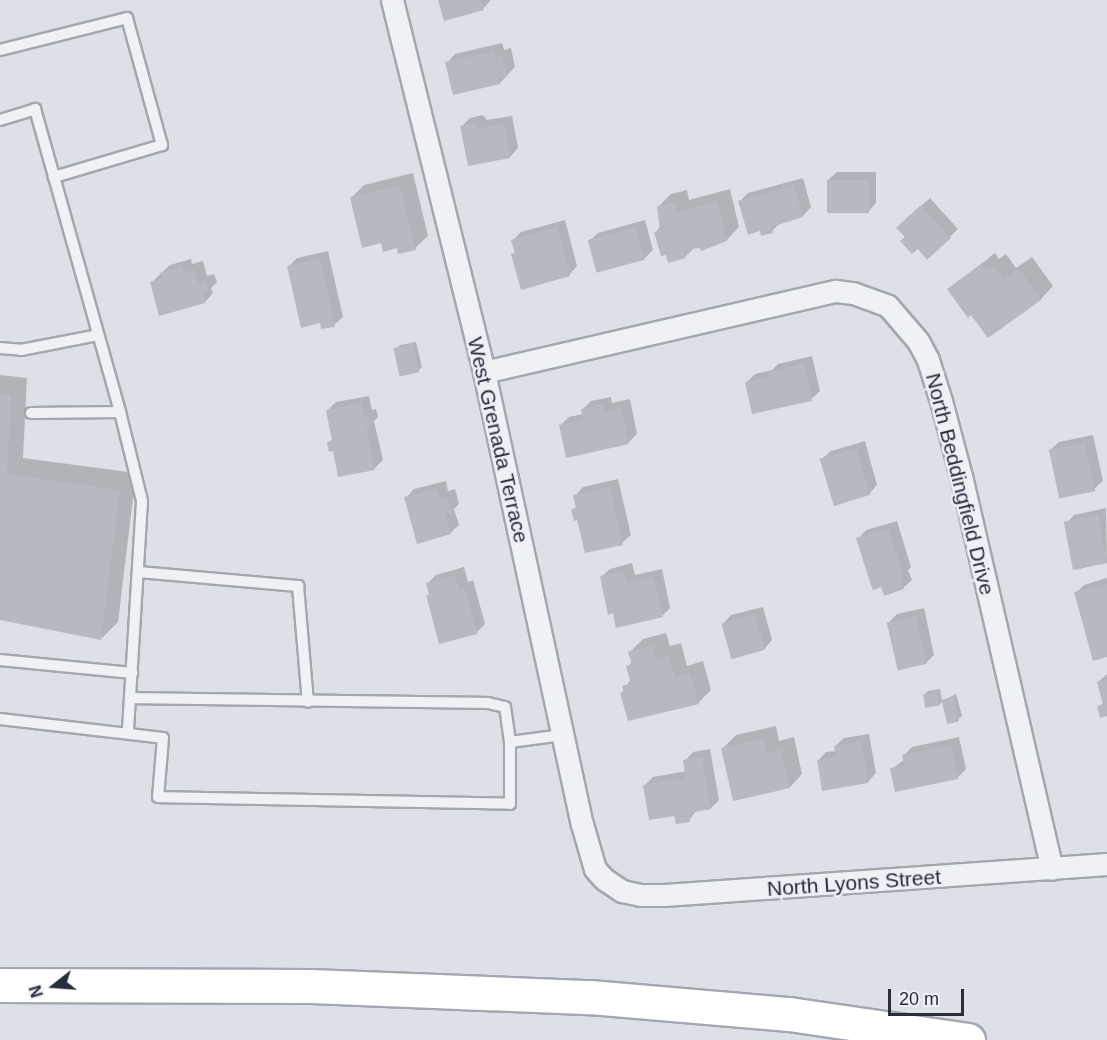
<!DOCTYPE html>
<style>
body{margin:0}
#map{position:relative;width:1107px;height:1040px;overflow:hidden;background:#dde0e6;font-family:Helvetica,sans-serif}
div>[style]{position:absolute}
.shadow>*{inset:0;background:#0003}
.building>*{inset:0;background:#b5b9c2;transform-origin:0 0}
.roads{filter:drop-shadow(2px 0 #a3a7af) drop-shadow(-2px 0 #a3a7af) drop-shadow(0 2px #a3a7af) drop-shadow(0 -2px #a3a7af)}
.lane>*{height:10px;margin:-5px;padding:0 5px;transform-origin:5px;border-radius:5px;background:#eff1f4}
.street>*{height:21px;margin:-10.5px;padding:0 10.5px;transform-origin:10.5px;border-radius:10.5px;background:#eff1f4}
.highway>*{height:33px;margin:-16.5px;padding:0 16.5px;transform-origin:16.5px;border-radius:16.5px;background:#fff}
span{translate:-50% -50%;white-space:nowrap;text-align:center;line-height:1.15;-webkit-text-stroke:5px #eceff4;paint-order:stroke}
.street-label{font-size:21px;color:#272d3b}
.north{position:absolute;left:24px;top:956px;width:60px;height:60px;-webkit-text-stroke:4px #eceff4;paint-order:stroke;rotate:253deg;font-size:16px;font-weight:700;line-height:24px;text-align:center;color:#272d3b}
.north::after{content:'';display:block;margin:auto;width:21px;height:27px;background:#272d3b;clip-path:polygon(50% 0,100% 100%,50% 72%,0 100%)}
.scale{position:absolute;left:888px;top:989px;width:76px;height:27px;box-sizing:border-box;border:3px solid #272d3b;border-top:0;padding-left:8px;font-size:18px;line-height:21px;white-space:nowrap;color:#272d3b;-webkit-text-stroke:4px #eceff4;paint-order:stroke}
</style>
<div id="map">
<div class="shadow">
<i style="clip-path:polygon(439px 0,491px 0,483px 9px)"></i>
<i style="clip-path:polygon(502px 43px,504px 50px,511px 48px,515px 67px,500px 83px,447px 63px,455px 54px)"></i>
<i style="clip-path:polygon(483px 115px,487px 120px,512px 116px,518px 148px,510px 157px,462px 126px,470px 118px)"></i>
<i style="clip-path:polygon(837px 172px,876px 172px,876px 203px,868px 212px,828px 180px)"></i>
<i style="clip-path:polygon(413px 173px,428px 236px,415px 248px,382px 241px,351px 198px,364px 185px)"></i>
<i style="clip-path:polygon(803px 178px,811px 207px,803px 216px,781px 222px,772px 231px,740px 201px,748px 193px)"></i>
<i style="clip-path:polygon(730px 189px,739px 227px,727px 240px,695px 247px,685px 257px,656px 232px,661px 226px,658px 207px,671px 194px,687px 190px,689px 200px)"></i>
<i style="clip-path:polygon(930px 198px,958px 229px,928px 258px,906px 237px,906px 219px)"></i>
<i style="clip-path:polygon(565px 220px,577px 266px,569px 275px,512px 255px,516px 251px,513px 240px,521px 232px)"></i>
<i style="clip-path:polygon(645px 220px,653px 250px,645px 258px,598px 271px,589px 241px,598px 233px)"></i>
<i style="clip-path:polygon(328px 251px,343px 317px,334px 325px,321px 322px,289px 266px,297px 258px)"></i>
<i style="clip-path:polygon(995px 253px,999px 259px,1006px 254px,1016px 268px,1032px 257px,1053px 286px,1041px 299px,988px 336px,971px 313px,949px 289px)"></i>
<i style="clip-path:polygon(191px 259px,192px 264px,203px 261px,207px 276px,214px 274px,217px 282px,211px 288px,213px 293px,205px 302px,151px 283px,170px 265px)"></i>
<i style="clip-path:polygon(416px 342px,422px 367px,418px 371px,396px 349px,400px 345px)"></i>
<i style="clip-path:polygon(812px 356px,820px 391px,811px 399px,747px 382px,755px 374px,772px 370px,778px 364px)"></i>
<i style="clip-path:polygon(0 375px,27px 378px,23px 458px,136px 473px,118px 622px,101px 639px,0 618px)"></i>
<i style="clip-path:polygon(369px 396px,372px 410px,376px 409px,378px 417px,374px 421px,383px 460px,374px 469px,334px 449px,329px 443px,333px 438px,327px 411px,336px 402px)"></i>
<i style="clip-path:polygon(611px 397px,612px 403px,630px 399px,637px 434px,629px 442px,567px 456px,561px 425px,569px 417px,583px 414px,582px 410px,591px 401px)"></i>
<i style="clip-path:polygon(1093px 435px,1103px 481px,1094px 489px,1050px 450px,1059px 442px)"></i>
<i style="clip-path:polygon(865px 441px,877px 485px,869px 494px,822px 459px,831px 451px)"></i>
<i style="clip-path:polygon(618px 479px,631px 535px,622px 543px,579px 518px,573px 510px,577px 506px,575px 496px,583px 487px)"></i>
<i style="clip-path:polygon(446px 481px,448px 491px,455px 489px,459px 504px,454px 509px,459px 525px,450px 533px,406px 498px,414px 489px)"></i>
<i style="clip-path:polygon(1106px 508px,1107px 562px,1075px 570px,1066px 524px,1074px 515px)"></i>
<i style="clip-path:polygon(897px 521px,911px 567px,908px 570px,912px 580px,903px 588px,882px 585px,858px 539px,866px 530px)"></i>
<i style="clip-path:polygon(632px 563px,635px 575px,662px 569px,670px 608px,662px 616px,614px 611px,601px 577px,610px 569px)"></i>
<i style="clip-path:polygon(464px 567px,468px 582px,473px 580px,485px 624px,476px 633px,428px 596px,430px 593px,428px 583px,436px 575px)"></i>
<i style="clip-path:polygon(1107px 578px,1107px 656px,1076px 593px,1084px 585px)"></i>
<i style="clip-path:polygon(763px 607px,772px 640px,764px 649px,723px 624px,731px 615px)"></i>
<i style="clip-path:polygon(924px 608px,934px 655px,926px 663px,889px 622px,897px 614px)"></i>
<i style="clip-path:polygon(666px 633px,670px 646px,681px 643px,687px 666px,703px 661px,711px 690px,698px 703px,622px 693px,631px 679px,628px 666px,632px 662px,630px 652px,643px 639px)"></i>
<i style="clip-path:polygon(1107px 674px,1107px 715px,1099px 707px,1104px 702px,1098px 682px)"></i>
<i style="clip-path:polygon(940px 689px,942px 701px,956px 694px,962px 716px,958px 719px,943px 701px,939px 705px,924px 695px,928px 691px)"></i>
<i style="clip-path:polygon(776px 726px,779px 741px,794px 737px,802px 774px,790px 787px,723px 748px,736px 735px)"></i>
<i style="clip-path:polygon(869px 734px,876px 773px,868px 782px,818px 761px,826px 752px,836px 751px,835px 746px,844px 738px)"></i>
<i style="clip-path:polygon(959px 737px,966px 769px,958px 777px,892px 769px,905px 759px,904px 755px,912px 747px)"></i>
<i style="clip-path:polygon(710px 749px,719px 800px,711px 808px,697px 810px,689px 820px,676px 814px,645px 785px,653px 777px,687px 771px,685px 761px,693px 752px)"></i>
</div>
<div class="building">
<i style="clip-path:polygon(438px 0,481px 0,484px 10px,444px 21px)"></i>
<i style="clip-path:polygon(494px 51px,496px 57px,502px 55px,507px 76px,499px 78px,500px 84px,453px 95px,445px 62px)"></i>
<i style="clip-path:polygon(474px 123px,478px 128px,504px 123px,510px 158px,468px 166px,460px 126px)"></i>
<i style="left:827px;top:180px;width:42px;height:33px"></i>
<i style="clip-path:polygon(400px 185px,416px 250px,398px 254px,397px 248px,383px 252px,381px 243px,362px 248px,350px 197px)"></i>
<i style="clip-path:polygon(794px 185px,803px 217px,771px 227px,773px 233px,761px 236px,760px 231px,748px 235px,738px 201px)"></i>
<i style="clip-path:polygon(717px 201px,727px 241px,701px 251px,700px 248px,684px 250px,686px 258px,668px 263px,666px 255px,661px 256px,654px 232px,660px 230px,657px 207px,674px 202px,677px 212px)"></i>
<i style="clip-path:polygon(921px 205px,951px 238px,927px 260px,918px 249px,912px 254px,900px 241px,905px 237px,896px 228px)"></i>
<i style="clip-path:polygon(557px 227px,570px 276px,521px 290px,511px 254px,515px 253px,511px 240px)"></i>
<i style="left:636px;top:227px;width:34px;height:50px;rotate:75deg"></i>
<i style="clip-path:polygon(320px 258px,335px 327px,321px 329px,320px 323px,301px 328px,287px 266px)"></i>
<i style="clip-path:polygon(981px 264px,986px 270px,993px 266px,1003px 280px,1019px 268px,1041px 300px,988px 338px,971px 315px,968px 318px,947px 289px)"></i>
<i style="clip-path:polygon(182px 266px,184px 272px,194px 269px,198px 283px,206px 282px,209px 292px,203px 294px,205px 303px,159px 316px,150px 282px,161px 279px,160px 273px)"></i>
<i style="left:413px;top:344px;width:29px;height:20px;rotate:78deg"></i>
<i style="clip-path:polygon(804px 364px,812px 401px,752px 414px,745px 382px,769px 376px,768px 372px)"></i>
<i style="clip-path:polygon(0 393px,11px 395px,7px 474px,120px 490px,101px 640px,0 620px)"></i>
<i style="clip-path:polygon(361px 403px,364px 417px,368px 416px,370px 427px,366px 429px,375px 470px,338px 477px,333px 451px,329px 452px,327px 442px,332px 441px,326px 410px)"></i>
<i style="clip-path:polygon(602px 404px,604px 411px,622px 407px,629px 444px,566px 458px,559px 425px,583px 420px,581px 409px)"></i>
<i style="left:1085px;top:442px;width:50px;height:37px;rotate:78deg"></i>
<i style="left:856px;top:448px;width:49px;height:38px;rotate:73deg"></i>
<i style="clip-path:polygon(610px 487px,623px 545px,585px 553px,577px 520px,574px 521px,571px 510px,576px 508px,573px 495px)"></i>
<i style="clip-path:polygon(437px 488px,440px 498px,447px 496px,452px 514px,446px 515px,451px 534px,417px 544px,404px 497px)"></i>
<i style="left:1098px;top:515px;width:49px;height:35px;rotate:79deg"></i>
<i style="clip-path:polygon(888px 528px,904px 577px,900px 577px,904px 589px,884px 596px,881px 587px,873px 590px,871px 585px,856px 538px)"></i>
<i style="clip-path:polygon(624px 571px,627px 583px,654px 577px,663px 617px,616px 628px,613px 613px,608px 615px,600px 576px)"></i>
<i style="clip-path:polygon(455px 575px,459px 589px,465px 588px,477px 634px,439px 644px,426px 595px,429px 595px,426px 583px)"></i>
<i style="clip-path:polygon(1107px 583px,1107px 657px,1093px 661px,1074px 592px)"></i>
<i style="left:755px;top:614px;width:37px;height:35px;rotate:74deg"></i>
<i style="left:916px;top:616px;width:49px;height:30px;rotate:77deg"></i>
<i style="clip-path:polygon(653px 645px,657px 658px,669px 655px,675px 677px,690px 673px,699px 704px,628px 721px,620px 693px,624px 692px,622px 686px,631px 684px,626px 666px,632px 664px,628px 652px)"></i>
<i style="clip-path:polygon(1107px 679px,1107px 716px,1100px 718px,1097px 706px,1103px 705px,1097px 682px)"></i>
<i style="left:937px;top:692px;width:14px;height:14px;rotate:82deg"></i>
<i style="left:953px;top:697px;width:25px;height:12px;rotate:76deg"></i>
<i style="clip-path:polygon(763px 738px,766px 753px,781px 749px,790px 788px,733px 801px,721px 748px)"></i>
<i style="clip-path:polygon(861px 741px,868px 783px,822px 791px,817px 760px,836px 757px,834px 746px)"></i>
<i style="clip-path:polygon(951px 745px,958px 779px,895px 792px,890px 768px,904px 765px,902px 755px)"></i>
<i style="clip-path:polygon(702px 757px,711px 809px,689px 813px,690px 822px,676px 824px,674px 816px,649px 820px,643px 785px,686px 778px,683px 760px)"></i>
</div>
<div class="roads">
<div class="lane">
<i style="left:0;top:50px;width:131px;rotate:-14.1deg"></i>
<i style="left:127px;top:18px;width:132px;rotate:74.6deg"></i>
<i style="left:162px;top:145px;width:113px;rotate:163.5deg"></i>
<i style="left:0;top:120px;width:37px;rotate:-17deg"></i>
<i style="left:35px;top:109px;width:315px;rotate:74.3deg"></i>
<i style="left:120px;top:412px;width:92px;rotate:76.1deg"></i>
<i style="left:142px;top:501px;width:231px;rotate:93.5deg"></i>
<i style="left:0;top:348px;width:21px;rotate:5deg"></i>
<i style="left:21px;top:350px;width:78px;rotate:-11deg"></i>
<i style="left:31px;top:413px;width:89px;rotate:-0.6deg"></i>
<i style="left:138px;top:572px;width:161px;rotate:5deg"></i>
<i style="left:298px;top:586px;width:116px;rotate:85.1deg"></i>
<i style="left:0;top:660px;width:133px;rotate:5.6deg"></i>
<i style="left:0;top:719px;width:164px;rotate:6.6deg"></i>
<i style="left:163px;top:738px;width:59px;rotate:94.8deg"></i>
<i style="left:158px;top:797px;width:352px;rotate:1.1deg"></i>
<i style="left:510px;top:804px;width:62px;rotate:-90deg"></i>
<i style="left:510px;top:742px;width:35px;rotate:-98deg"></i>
<i style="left:505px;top:707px;width:18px;rotate:-167deg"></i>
<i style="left:487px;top:703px;width:356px;rotate:-179.2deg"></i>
<i style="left:510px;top:742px;width:53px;rotate:-7.5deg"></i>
</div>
<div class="street">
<i style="left:392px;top:0;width:383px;rotate:76.1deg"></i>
<i style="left:484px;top:372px;width:463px;rotate:77.8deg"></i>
<i style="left:582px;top:824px;width:47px;rotate:73.9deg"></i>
<i style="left:595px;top:869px;width:13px;rotate:48deg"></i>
<i style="left:604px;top:879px;width:22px;rotate:34deg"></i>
<i style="left:622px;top:891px;width:19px;rotate:12deg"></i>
<i style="left:641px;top:895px;width:23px"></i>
<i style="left:664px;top:895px;width:444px;rotate:-4deg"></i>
<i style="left:484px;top:372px;width:361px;rotate:-13deg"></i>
<i style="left:836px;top:291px;width:17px;rotate:7deg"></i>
<i style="left:853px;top:293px;width:37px;rotate:20deg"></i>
<i style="left:888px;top:306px;width:46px;rotate:49.4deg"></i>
<i style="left:918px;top:341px;width:21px;rotate:62deg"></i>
<i style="left:928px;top:360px;width:43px;rotate:72.4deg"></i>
<i style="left:941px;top:401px;width:82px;rotate:75.1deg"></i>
<i style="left:962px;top:480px;width:399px;rotate:77deg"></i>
</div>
<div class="highway">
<i style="left:0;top:985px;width:311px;rotate:0.2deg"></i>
<i style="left:311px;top:986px;width:279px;rotate:2.3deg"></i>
<i style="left:590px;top:997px;width:200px;rotate:4.9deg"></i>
<i style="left:789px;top:1014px;width:181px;rotate:8.3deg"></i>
</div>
</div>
<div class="street-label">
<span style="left:498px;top:440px;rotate:77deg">West Grenada Terrace</span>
<span style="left:960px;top:484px;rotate:76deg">North Beddingfield Drive</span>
<span style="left:854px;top:883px;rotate:-4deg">North Lyons Street</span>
</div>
<div class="north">N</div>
<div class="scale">20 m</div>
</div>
